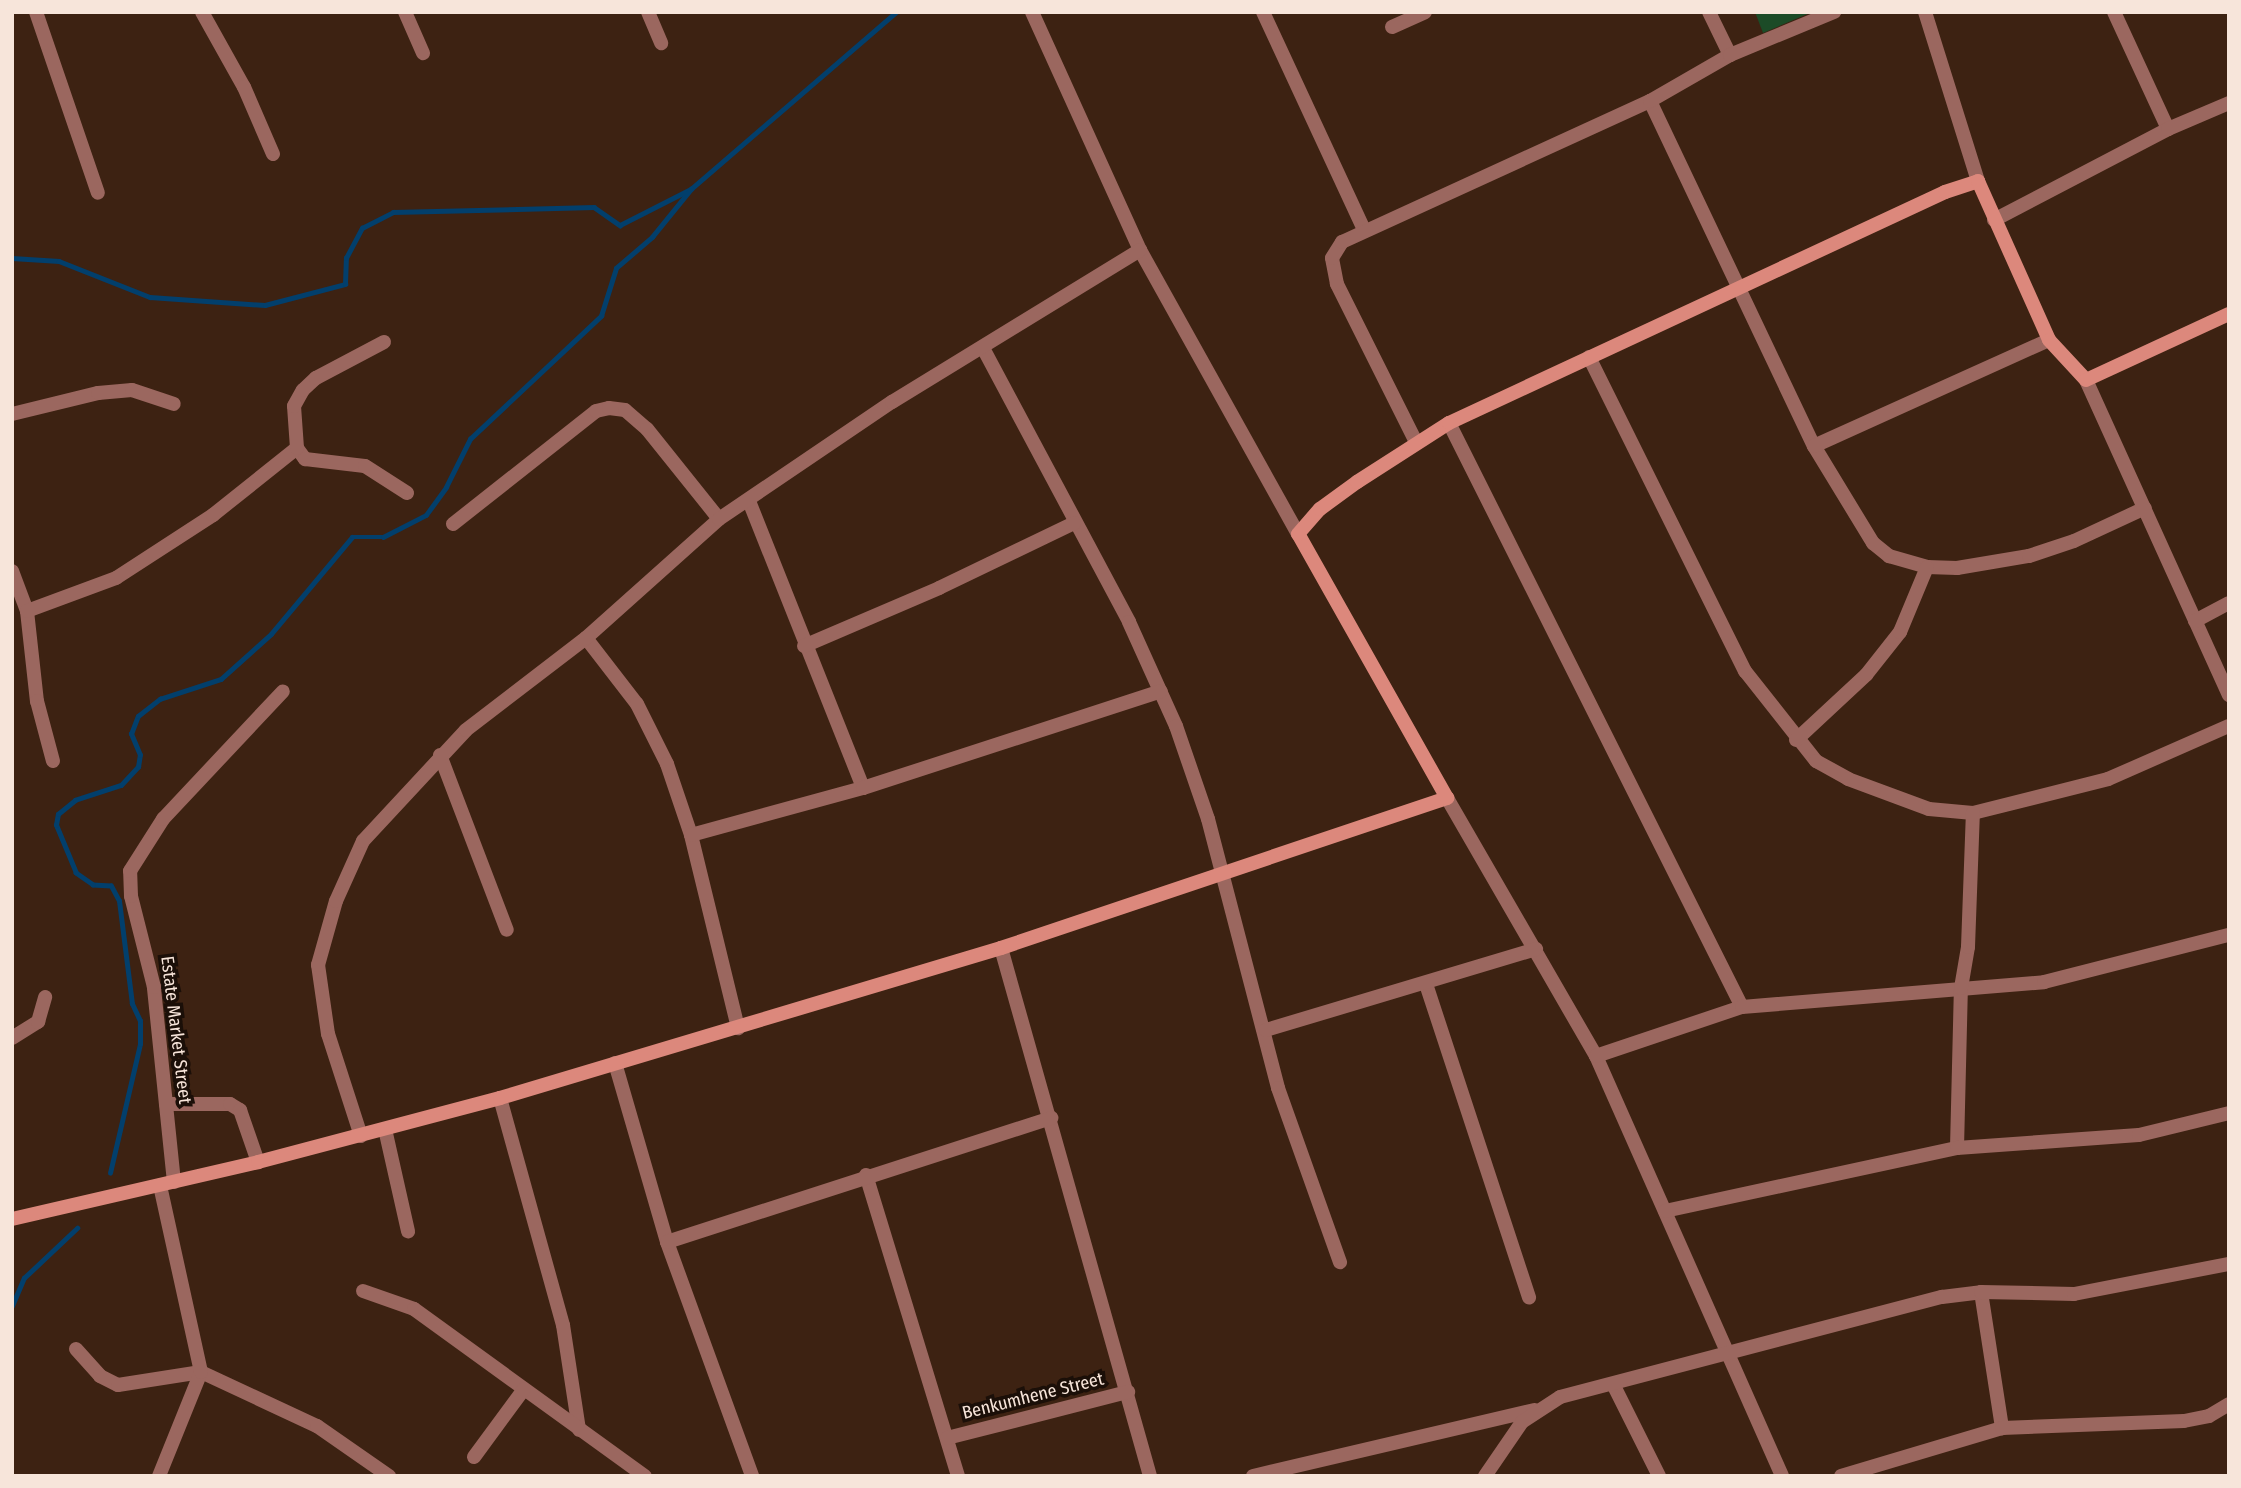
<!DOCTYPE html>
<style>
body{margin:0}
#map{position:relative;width:2241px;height:1488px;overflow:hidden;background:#3d2212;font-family:"Fira Sans Condensed",sans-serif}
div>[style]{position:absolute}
.green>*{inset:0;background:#1c4b27}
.stream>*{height:4.5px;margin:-2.25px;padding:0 2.25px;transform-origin:2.25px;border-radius:2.25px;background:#023f6c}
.street>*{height:14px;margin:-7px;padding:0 7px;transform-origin:7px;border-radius:7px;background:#9b675f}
.secondary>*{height:14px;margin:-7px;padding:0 7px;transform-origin:7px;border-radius:7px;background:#dc887c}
span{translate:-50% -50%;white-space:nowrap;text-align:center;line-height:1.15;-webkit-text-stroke:7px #1b0f08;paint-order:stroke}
.street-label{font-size:18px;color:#f7e5da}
.frame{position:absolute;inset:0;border:14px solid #f7e5da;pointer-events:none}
</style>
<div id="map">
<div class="green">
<i style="clip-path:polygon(1755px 12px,1812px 12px,1763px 33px)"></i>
</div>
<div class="stream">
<i style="left:12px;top:258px;width:47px;rotate:3.7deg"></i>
<i style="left:59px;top:261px;width:98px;rotate:21.6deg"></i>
<i style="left:150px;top:297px;width:115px;rotate:4deg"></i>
<i style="left:265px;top:305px;width:83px;rotate:-14.7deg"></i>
<i style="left:345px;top:284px;width:26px;rotate:-88deg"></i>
<i style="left:346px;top:258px;width:34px;rotate:-62deg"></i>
<i style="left:362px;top:228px;width:35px;rotate:-27deg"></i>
<i style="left:393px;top:212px;width:201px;rotate:-1.4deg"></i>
<i style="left:594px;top:207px;width:32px;rotate:35deg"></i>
<i style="left:620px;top:225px;width:80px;rotate:-26.9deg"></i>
<i style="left:691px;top:189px;width:271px;rotate:-40.8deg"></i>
<i style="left:110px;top:1173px;width:132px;rotate:-76.9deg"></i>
<i style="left:140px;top:1044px;width:23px;rotate:-90deg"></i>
<i style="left:140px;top:1021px;width:19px;rotate:-115deg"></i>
<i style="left:132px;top:1004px;width:104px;rotate:-97.2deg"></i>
<i style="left:119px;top:901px;width:17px;rotate:-118deg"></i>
<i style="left:111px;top:886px;width:18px;rotate:-177deg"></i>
<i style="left:93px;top:885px;width:21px;rotate:-145deg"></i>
<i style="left:76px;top:873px;width:52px;rotate:-112.6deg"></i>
<i style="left:56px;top:825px;width:11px;rotate:-80deg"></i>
<i style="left:58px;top:814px;width:22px;rotate:-39deg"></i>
<i style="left:75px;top:800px;width:48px;rotate:-18.1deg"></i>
<i style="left:121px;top:785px;width:25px;rotate:-47deg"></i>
<i style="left:138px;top:767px;width:12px;rotate:-81deg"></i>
<i style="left:140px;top:755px;width:23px;rotate:-113deg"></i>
<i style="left:131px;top:734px;width:19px;rotate:-69deg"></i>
<i style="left:138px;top:716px;width:28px;rotate:-38deg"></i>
<i style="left:160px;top:699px;width:64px;rotate:-18.2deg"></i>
<i style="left:221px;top:679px;width:67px;rotate:-42deg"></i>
<i style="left:271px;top:634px;width:126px;rotate:-50.1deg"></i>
<i style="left:352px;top:537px;width:31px"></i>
<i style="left:383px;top:537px;width:48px;rotate:-27.1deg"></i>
<i style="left:426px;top:515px;width:34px;rotate:-54deg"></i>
<i style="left:446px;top:487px;width:54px;rotate:-63.4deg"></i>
<i style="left:470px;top:439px;width:180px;rotate:-43.2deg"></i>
<i style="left:601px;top:316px;width:50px;rotate:-72.6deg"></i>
<i style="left:616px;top:268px;width:48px;rotate:-40.7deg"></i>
<i style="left:652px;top:237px;width:62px;rotate:-50.9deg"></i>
<i style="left:12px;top:1306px;width:30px;rotate:-67deg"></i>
<i style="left:24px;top:1278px;width:73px;rotate:-43.3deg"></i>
</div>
<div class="street">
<i style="left:36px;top:12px;width:191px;rotate:71.1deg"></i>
<i style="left:202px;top:12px;width:86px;rotate:60.8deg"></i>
<i style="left:244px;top:87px;width:73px;rotate:66.6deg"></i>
<i style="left:405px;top:12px;width:45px;rotate:66.3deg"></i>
<i style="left:648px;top:12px;width:34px;rotate:67deg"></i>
<i style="left:1032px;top:12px;width:261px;rotate:65.6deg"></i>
<i style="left:1140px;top:250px;width:325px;rotate:60.9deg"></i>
<i style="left:1263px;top:12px;width:240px;rotate:65.1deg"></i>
<i style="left:1709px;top:12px;width:48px;rotate:64deg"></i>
<i style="left:1925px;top:12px;width:177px;rotate:72.6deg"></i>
<i style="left:2114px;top:12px;width:129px;rotate:65.2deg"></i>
<i style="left:1392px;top:27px;width:36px;rotate:-24deg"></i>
<i style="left:1650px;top:101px;width:382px;rotate:64.6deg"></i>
<i style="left:1814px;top:446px;width:114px;rotate:58.7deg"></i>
<i style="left:1873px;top:543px;width:21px;rotate:39deg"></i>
<i style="left:1889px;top:556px;width:40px;rotate:16deg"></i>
<i style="left:1927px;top:567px;width:30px;rotate:2deg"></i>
<i style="left:1957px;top:568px;width:73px;rotate:-9.5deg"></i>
<i style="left:2029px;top:556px;width:47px;rotate:-18.4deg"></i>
<i style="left:2074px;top:541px;width:78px;rotate:-24.9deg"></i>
<i style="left:1994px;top:220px;width:196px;rotate:-27.6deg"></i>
<i style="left:2168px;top:129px;width:66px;rotate:-23.1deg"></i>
<i style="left:983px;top:348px;width:310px;rotate:61.9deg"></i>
<i style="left:1129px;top:622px;width:114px;rotate:65.7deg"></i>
<i style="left:1176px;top:726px;width:98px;rotate:71deg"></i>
<i style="left:1208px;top:819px;width:278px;rotate:75.4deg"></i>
<i style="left:1278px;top:1088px;width:185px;rotate:70.4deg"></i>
<i style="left:1589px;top:357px;width:351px;rotate:63.6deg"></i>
<i style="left:1745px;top:671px;width:115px;rotate:51.7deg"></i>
<i style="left:1816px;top:761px;width:37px;rotate:29deg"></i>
<i style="left:1848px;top:779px;width:86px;rotate:20.3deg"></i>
<i style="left:1929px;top:809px;width:44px;rotate:5.2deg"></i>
<i style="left:1973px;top:813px;width:139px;rotate:-14.1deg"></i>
<i style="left:2108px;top:779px;width:132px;rotate:-23.7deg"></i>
<i style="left:2086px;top:380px;width:346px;rotate:65.6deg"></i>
<i style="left:12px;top:414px;width:89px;rotate:-13.7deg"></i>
<i style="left:98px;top:393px;width:34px;rotate:-5deg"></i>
<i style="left:132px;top:390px;width:44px;rotate:18.4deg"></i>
<i style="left:1449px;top:423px;width:653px;rotate:63.36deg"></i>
<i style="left:1416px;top:442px;width:177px;rotate:-116.6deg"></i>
<i style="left:1337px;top:284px;width:26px;rotate:-101deg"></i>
<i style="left:1332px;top:258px;width:19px;rotate:-58deg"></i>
<i style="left:1342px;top:242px;width:339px;rotate:-24.6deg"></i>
<i style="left:1650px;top:101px;width:92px;rotate:-29.9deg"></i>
<i style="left:1730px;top:55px;width:113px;rotate:-22.5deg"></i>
<i style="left:1814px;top:446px;width:258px;rotate:-24.3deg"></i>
<i style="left:297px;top:448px;width:14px;rotate:54deg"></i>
<i style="left:305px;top:459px;width:60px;rotate:6.7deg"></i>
<i style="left:365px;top:466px;width:50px;rotate:32.7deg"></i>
<i style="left:749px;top:501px;width:309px;rotate:68.3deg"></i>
<i style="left:453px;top:524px;width:182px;rotate:-38.3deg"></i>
<i style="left:596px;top:411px;width:13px;rotate:-13deg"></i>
<i style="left:609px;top:408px;width:16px;rotate:7deg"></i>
<i style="left:625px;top:410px;width:29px;rotate:41deg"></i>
<i style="left:647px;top:429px;width:115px;rotate:51.3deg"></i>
<i style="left:12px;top:571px;width:43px;rotate:69.4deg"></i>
<i style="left:27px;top:611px;width:91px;rotate:83.7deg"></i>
<i style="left:37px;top:701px;width:62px;rotate:75.1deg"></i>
<i style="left:27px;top:611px;width:95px;rotate:-20.3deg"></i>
<i style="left:116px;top:578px;width:116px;rotate:-33deg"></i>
<i style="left:213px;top:515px;width:107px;rotate:-38.6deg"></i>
<i style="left:297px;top:448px;width:42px;rotate:-94.1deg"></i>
<i style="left:294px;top:406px;width:18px;rotate:-61deg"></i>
<i style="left:303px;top:390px;width:18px;rotate:-43deg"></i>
<i style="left:316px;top:378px;width:77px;rotate:-27.9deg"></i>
<i style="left:2195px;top:621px;width:38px;rotate:-28deg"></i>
<i style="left:586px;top:638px;width:83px;rotate:52.3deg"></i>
<i style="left:637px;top:704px;width:67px;rotate:63.4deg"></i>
<i style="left:667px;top:764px;width:75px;rotate:71.3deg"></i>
<i style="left:691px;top:835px;width:199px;rotate:76.3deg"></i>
<i style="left:804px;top:646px;width:147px;rotate:-23.2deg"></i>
<i style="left:939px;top:588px;width:150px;rotate:-25.7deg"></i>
<i style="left:1796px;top:740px;width:96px;rotate:-42.9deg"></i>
<i style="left:1866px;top:675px;width:55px;rotate:-51.7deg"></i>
<i style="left:1900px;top:632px;width:70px;rotate:-67.4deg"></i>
<i style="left:440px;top:755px;width:187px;rotate:69.1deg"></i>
<i style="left:1447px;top:798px;width:298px;rotate:60deg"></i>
<i style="left:1596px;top:1056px;width:459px;rotate:66.1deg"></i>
<i style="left:691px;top:835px;width:178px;rotate:-15.3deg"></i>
<i style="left:863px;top:788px;width:313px;rotate:-18deg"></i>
<i style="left:1001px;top:948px;width:549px;rotate:74.24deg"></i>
<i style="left:1426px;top:984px;width:330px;rotate:71.8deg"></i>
<i style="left:1266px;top:1030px;width:282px;rotate:-16.7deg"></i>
<i style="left:12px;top:1038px;width:31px;rotate:-32deg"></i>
<i style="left:38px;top:1022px;width:26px;rotate:-74deg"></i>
<i style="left:1596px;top:1056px;width:154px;rotate:-18.6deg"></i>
<i style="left:1742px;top:1007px;width:303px;rotate:-4.7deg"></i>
<i style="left:2044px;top:982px;width:191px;rotate:-14.3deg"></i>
<i style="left:615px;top:1063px;width:186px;rotate:73.8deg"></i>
<i style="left:667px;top:1242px;width:249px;rotate:70deg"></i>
<i style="left:500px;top:1098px;width:236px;rotate:74.5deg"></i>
<i style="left:563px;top:1325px;width:106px;rotate:81.3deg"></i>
<i style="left:166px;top:1104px;width:64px"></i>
<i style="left:230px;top:1104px;width:12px;rotate:31deg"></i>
<i style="left:240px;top:1110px;width:55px;rotate:70.9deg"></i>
<i style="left:385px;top:1129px;width:105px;rotate:77.3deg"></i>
<i style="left:361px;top:1136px;width:107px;rotate:-107.9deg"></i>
<i style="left:328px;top:1034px;width:70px;rotate:-98.2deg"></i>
<i style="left:318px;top:965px;width:66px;rotate:-74.3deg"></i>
<i style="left:336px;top:901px;width:66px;rotate:-65.8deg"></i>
<i style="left:363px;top:841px;width:151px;rotate:-47.1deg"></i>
<i style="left:466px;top:730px;width:151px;rotate:-37.5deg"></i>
<i style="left:586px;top:638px;width:178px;rotate:-41.8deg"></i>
<i style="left:719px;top:519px;width:209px;rotate:-34.1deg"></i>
<i style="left:892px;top:402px;width:291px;rotate:-31.5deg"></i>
<i style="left:1957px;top:1148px;width:160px;rotate:-88.6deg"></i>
<i style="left:1961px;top:988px;width:42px;rotate:-80.3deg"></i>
<i style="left:1968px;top:947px;width:134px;rotate:-87.9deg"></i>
<i style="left:866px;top:1175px;width:315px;rotate:73deg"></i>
<i style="left:174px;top:1182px;width:196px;rotate:-95.9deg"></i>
<i style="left:154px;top:987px;width:94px;rotate:-104.2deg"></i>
<i style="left:131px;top:896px;width:25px;rotate:-92deg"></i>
<i style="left:130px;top:871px;width:62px;rotate:-57.6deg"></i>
<i style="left:163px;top:819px;width:175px;rotate:-46.8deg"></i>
<i style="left:1665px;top:1211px;width:299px;rotate:-12.2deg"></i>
<i style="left:1957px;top:1148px;width:182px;rotate:-4.1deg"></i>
<i style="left:2139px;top:1135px;width:93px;rotate:-13.7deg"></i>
<i style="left:667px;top:1242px;width:404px;rotate:-17.9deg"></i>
<i style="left:363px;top:1291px;width:54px;rotate:19.4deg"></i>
<i style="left:414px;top:1309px;width:285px;rotate:35.9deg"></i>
<i style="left:1981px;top:1292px;width:138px;rotate:81.2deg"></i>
<i style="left:76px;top:1349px;width:36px;rotate:48deg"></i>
<i style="left:100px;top:1376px;width:20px;rotate:27deg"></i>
<i style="left:118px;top:1385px;width:84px;rotate:-8.9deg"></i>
<i style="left:201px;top:1372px;width:128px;rotate:25deg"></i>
<i style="left:317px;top:1426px;width:88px;rotate:34.8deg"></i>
<i style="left:1613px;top:1384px;width:103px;rotate:63.4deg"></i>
<i style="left:947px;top:1438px;width:187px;rotate:-14.3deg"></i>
<i style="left:474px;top:1457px;width:84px;rotate:-53.7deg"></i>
<i style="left:159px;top:1476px;width:112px;rotate:-68deg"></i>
<i style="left:201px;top:1372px;width:191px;rotate:-102.4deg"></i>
<i style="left:1253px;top:1476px;width:289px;rotate:-13.2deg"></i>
<i style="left:1485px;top:1476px;width:65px;rotate:-55.6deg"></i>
<i style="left:1522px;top:1422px;width:45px;rotate:-33.3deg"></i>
<i style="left:1560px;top:1397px;width:395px;rotate:-14.7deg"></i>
<i style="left:1942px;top:1297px;width:39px;rotate:-7deg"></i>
<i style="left:1981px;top:1292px;width:93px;rotate:1.2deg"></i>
<i style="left:2074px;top:1294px;width:158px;rotate:-11deg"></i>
<i style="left:1841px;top:1476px;width:168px;rotate:-16.6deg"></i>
<i style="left:2002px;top:1428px;width:182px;rotate:-2.2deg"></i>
<i style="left:2184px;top:1421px;width:25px;rotate:-11deg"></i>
<i style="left:2209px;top:1416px;width:23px;rotate:-31deg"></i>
</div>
<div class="secondary">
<i style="left:12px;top:1219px;width:253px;rotate:-13deg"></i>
<i style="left:258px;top:1162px;width:250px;rotate:-14.8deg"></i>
<i style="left:500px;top:1098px;width:523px;rotate:-16.67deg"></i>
<i style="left:1001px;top:948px;width:471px;rotate:-18.6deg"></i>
<i style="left:1447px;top:798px;width:303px;rotate:-119.4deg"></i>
<i style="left:1298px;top:534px;width:33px;rotate:-49deg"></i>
<i style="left:1320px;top:509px;width:46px;rotate:-36.1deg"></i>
<i style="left:1357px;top:482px;width:109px;rotate:-32.7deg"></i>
<i style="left:1449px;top:423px;width:547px;rotate:-24.97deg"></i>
<i style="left:1945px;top:192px;width:35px;rotate:-18deg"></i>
<i style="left:1978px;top:181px;width:174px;rotate:65.9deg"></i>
<i style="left:2049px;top:340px;width:54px;rotate:47.2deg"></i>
<i style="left:2086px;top:380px;width:157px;rotate:-24.8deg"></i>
</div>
<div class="street-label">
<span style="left:176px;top:1030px;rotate:83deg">Estate Market Street</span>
<span style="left:1033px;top:1396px;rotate:-14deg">Benkumhene Street</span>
</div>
<div class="frame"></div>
</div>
